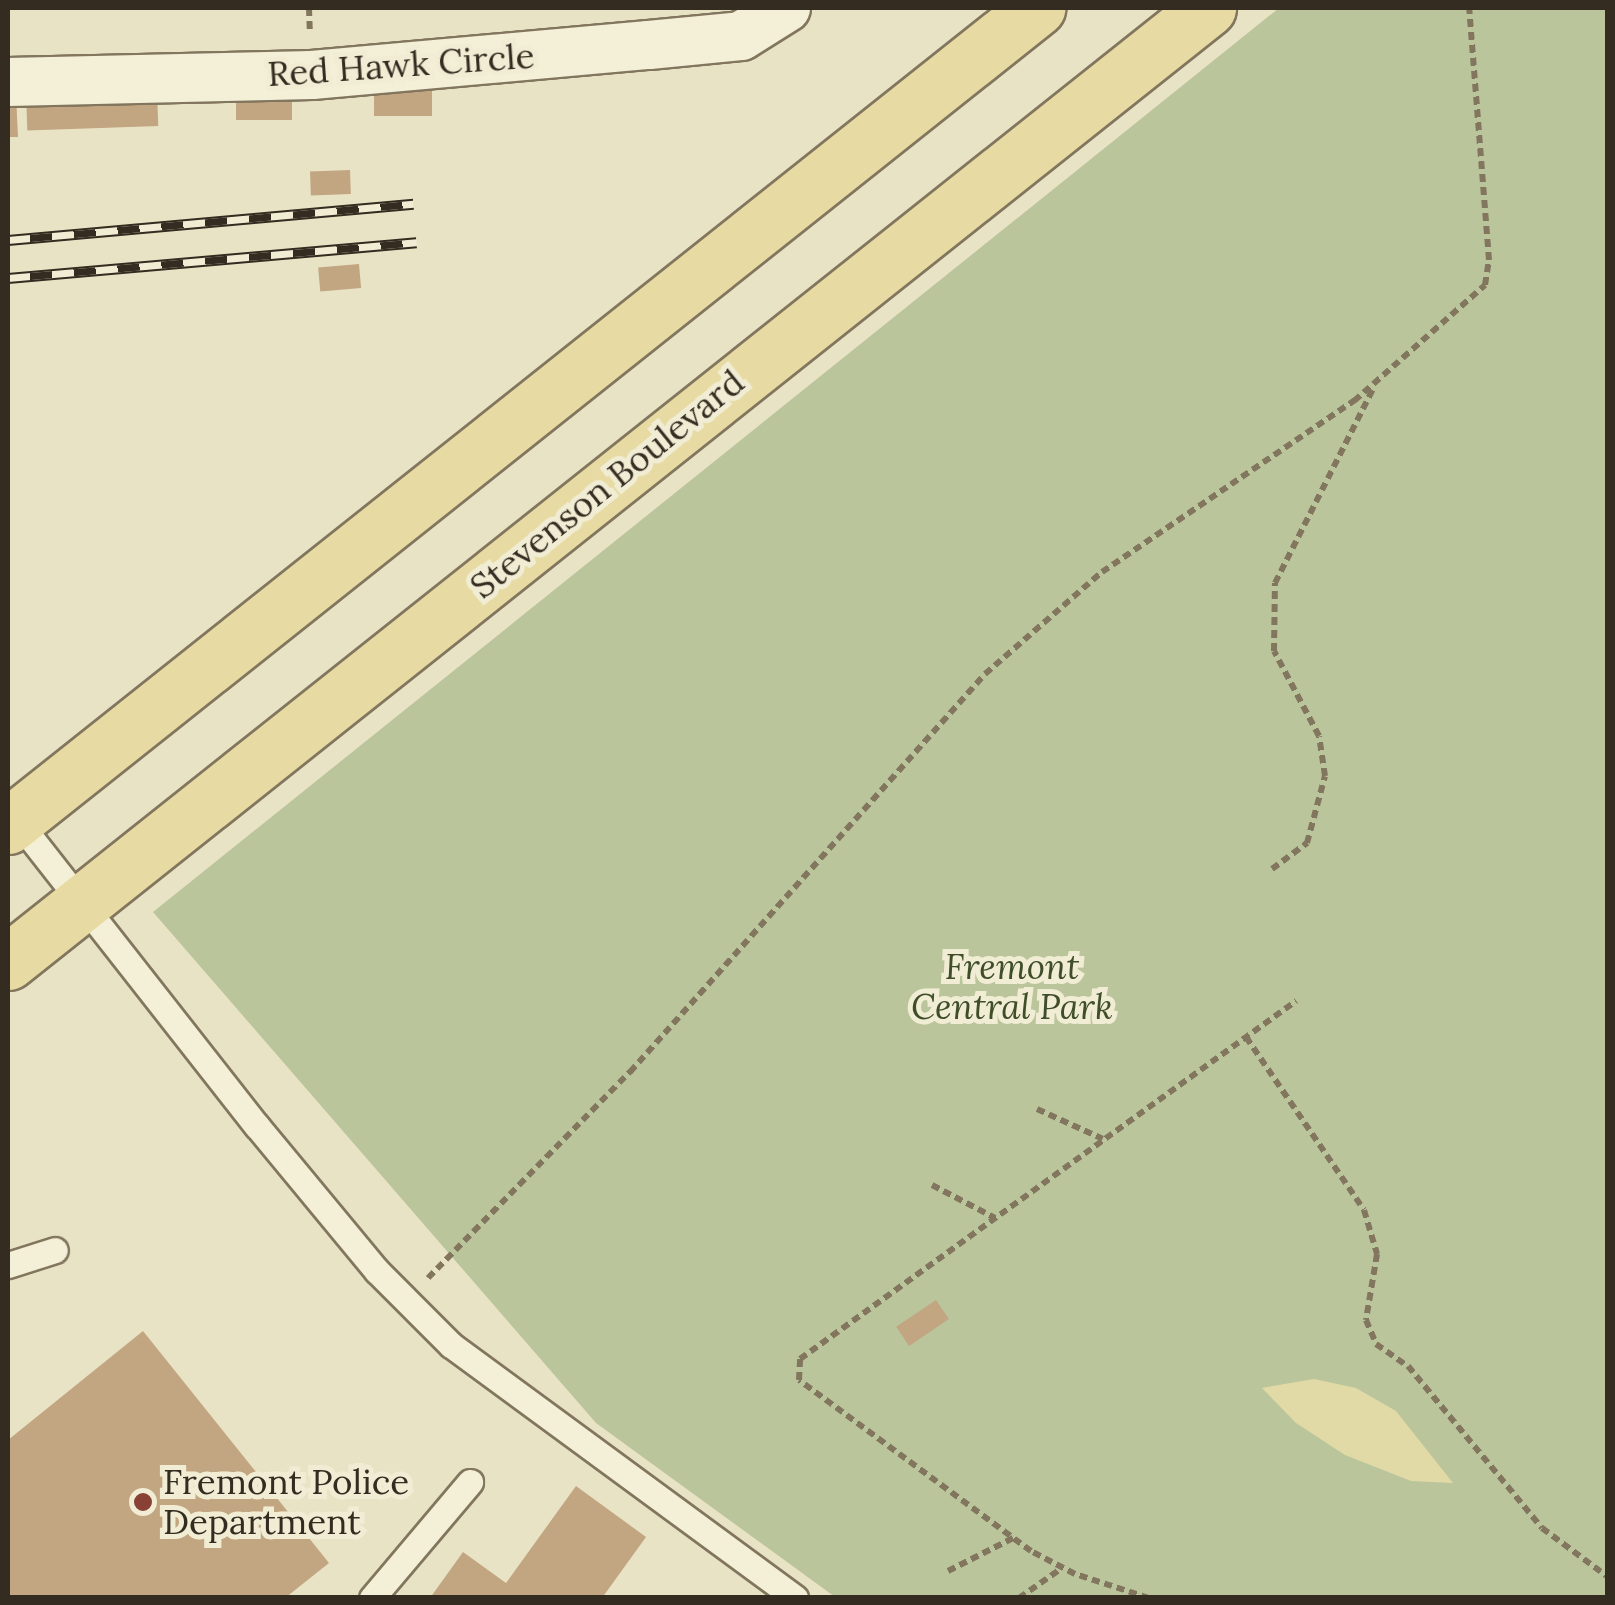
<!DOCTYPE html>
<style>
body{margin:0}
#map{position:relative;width:1615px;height:1605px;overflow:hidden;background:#e9e3c6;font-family:Lora,serif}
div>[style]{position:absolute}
.green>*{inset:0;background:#bbc59b}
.sand>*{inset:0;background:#e1daa7}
.building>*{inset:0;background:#c2a581;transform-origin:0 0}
.path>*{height:6px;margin-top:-3px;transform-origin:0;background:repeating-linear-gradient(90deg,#82765e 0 8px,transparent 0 13px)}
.roads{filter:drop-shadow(2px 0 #82765e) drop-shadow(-2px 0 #82765e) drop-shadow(0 2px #82765e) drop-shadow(0 -2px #82765e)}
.service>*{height:25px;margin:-12.5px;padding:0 12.5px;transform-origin:12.5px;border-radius:12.5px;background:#f4f0d8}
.minor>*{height:48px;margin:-24px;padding:0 24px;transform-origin:24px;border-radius:24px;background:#f4f0d8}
.primary>*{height:55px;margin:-27.5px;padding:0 27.5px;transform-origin:27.5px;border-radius:27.5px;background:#e7dba3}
.rail>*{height:11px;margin-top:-5.5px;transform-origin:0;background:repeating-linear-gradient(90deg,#f1edd5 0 22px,#342c20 0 44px);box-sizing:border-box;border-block:2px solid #342c20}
.dots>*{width:28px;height:28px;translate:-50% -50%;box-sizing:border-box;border:5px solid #f1edd5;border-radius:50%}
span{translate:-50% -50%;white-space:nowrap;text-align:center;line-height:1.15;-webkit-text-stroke:10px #f1edd5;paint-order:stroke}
.street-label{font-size:35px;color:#342c20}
.park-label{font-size:35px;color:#3f4e29;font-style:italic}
.poi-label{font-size:35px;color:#342c20}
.left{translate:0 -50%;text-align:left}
.frame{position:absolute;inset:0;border:10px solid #342c20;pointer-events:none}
</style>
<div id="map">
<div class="green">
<i style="clip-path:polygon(1279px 8px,1607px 8px,1607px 1597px,835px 1597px,596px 1423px,153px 912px)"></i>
</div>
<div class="sand">
<i style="clip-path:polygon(1314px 1379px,1356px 1388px,1396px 1411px,1453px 1483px,1411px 1481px,1345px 1455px,1296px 1423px,1262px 1388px)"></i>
</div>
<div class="building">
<i style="left:432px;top:80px;width:36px;height:58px;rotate:90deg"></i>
<i style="left:292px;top:86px;width:34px;height:56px;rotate:90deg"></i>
<i style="left:157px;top:90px;width:36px;height:131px;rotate:88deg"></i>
<i style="clip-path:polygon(8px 94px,16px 94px,18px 137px,8px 137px)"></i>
<i style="left:350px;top:170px;width:24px;height:40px;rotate:88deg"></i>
<i style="left:359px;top:264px;width:24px;height:41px;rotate:85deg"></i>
<i style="left:936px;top:1300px;width:23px;height:48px;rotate:56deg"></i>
<i style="clip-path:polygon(143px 1331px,329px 1563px,285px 1598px,8px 1598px,8px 1440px)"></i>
<i style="clip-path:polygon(576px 1486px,646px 1537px,602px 1598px,430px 1598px,463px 1552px,506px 1583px)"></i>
</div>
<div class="path">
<i style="left:309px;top:8px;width:26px;rotate:88deg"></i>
<i style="left:1272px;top:869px;width:44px;rotate:-36.6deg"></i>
<i style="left:1307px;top:843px;width:69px;rotate:-75deg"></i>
<i style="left:1325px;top:776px;width:40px;rotate:-98.5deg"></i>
<i style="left:1319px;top:736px;width:96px;rotate:-117.9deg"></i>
<i style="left:1274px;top:651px;width:68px;rotate:-89.2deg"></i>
<i style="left:1275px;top:583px;width:220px;rotate:-63.2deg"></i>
<i style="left:1246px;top:1037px;width:209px;rotate:55.7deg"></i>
<i style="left:1364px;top:1210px;width:46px;rotate:73.5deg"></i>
<i style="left:1377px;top:1254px;width:67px;rotate:99.5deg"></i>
<i style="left:1366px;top:1320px;width:26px;rotate:67deg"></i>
<i style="left:1376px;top:1344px;width:39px;rotate:35deg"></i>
<i style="left:1408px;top:1366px;width:210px;rotate:50.4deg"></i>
<i style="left:1542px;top:1528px;width:82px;rotate:36.6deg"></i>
<i style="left:1037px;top:1109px;width:72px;rotate:24.4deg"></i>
<i style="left:932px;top:1185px;width:71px;rotate:27.6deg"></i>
<i style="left:428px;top:1278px;width:289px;rotate:-45.6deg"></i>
<i style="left:630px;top:1072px;width:533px;rotate:-48.27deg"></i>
<i style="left:985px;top:674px;width:155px;rotate:-41.1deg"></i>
<i style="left:1102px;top:572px;width:305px;rotate:-34.2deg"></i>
<i style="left:1354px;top:401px;width:175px;rotate:-41.5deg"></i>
<i style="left:1485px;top:285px;width:25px;rotate:-81deg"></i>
<i style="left:1489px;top:260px;width:253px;rotate:-94.5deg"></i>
<i style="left:948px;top:1571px;width:73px;rotate:-26.9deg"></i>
<i style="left:1019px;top:1598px;width:52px;rotate:-34.9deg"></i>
<i style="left:1149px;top:1598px;width:78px;rotate:-162deg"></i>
<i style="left:1075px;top:1574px;width:50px;rotate:-152.4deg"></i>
<i style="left:1031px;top:1551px;width:288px;rotate:-143.6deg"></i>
<i style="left:799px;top:1380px;width:21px;rotate:-87deg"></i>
<i style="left:800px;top:1359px;width:612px;rotate:-35.82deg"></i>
</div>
<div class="roads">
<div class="service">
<i style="left:16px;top:819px;width:390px;rotate:51.9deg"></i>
<i style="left:257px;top:1126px;width:188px;rotate:50.4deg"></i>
<i style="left:377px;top:1271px;width:105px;rotate:45deg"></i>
<i style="left:451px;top:1345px;width:427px;rotate:36.3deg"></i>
<i style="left:8px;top:1265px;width:49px;rotate:-17.7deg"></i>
<i style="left:372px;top:1598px;width:152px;rotate:-49.8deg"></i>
</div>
<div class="minor">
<i style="left:8px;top:82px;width:304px;rotate:-1.3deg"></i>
<i style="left:312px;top:75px;width:338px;rotate:-5.1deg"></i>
<i style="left:649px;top:45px;width:92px;rotate:-5.6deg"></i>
<i style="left:741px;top:36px;width:53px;rotate:-31.9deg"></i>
</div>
<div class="primary">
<i style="left:8px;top:826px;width:1315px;rotate:-38.48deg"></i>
<i style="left:8px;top:962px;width:1533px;rotate:-38.48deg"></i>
</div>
</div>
<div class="rail">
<i style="left:8px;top:240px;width:407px;rotate:-5.1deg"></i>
<i style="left:8px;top:278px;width:410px;rotate:-5deg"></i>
</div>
<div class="dots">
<i style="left:143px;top:1502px;background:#894035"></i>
</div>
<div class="street-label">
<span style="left:401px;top:65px;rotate:-4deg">Red Hawk Circle</span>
<span style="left:607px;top:484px;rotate:-39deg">Stevenson Boulevard</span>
</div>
<div class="park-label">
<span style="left:1012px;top:987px">Fremont<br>Central Park</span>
</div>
<div class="poi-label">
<span class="left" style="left:163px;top:1502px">Fremont Police<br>Department</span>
</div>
<div class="frame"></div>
</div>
